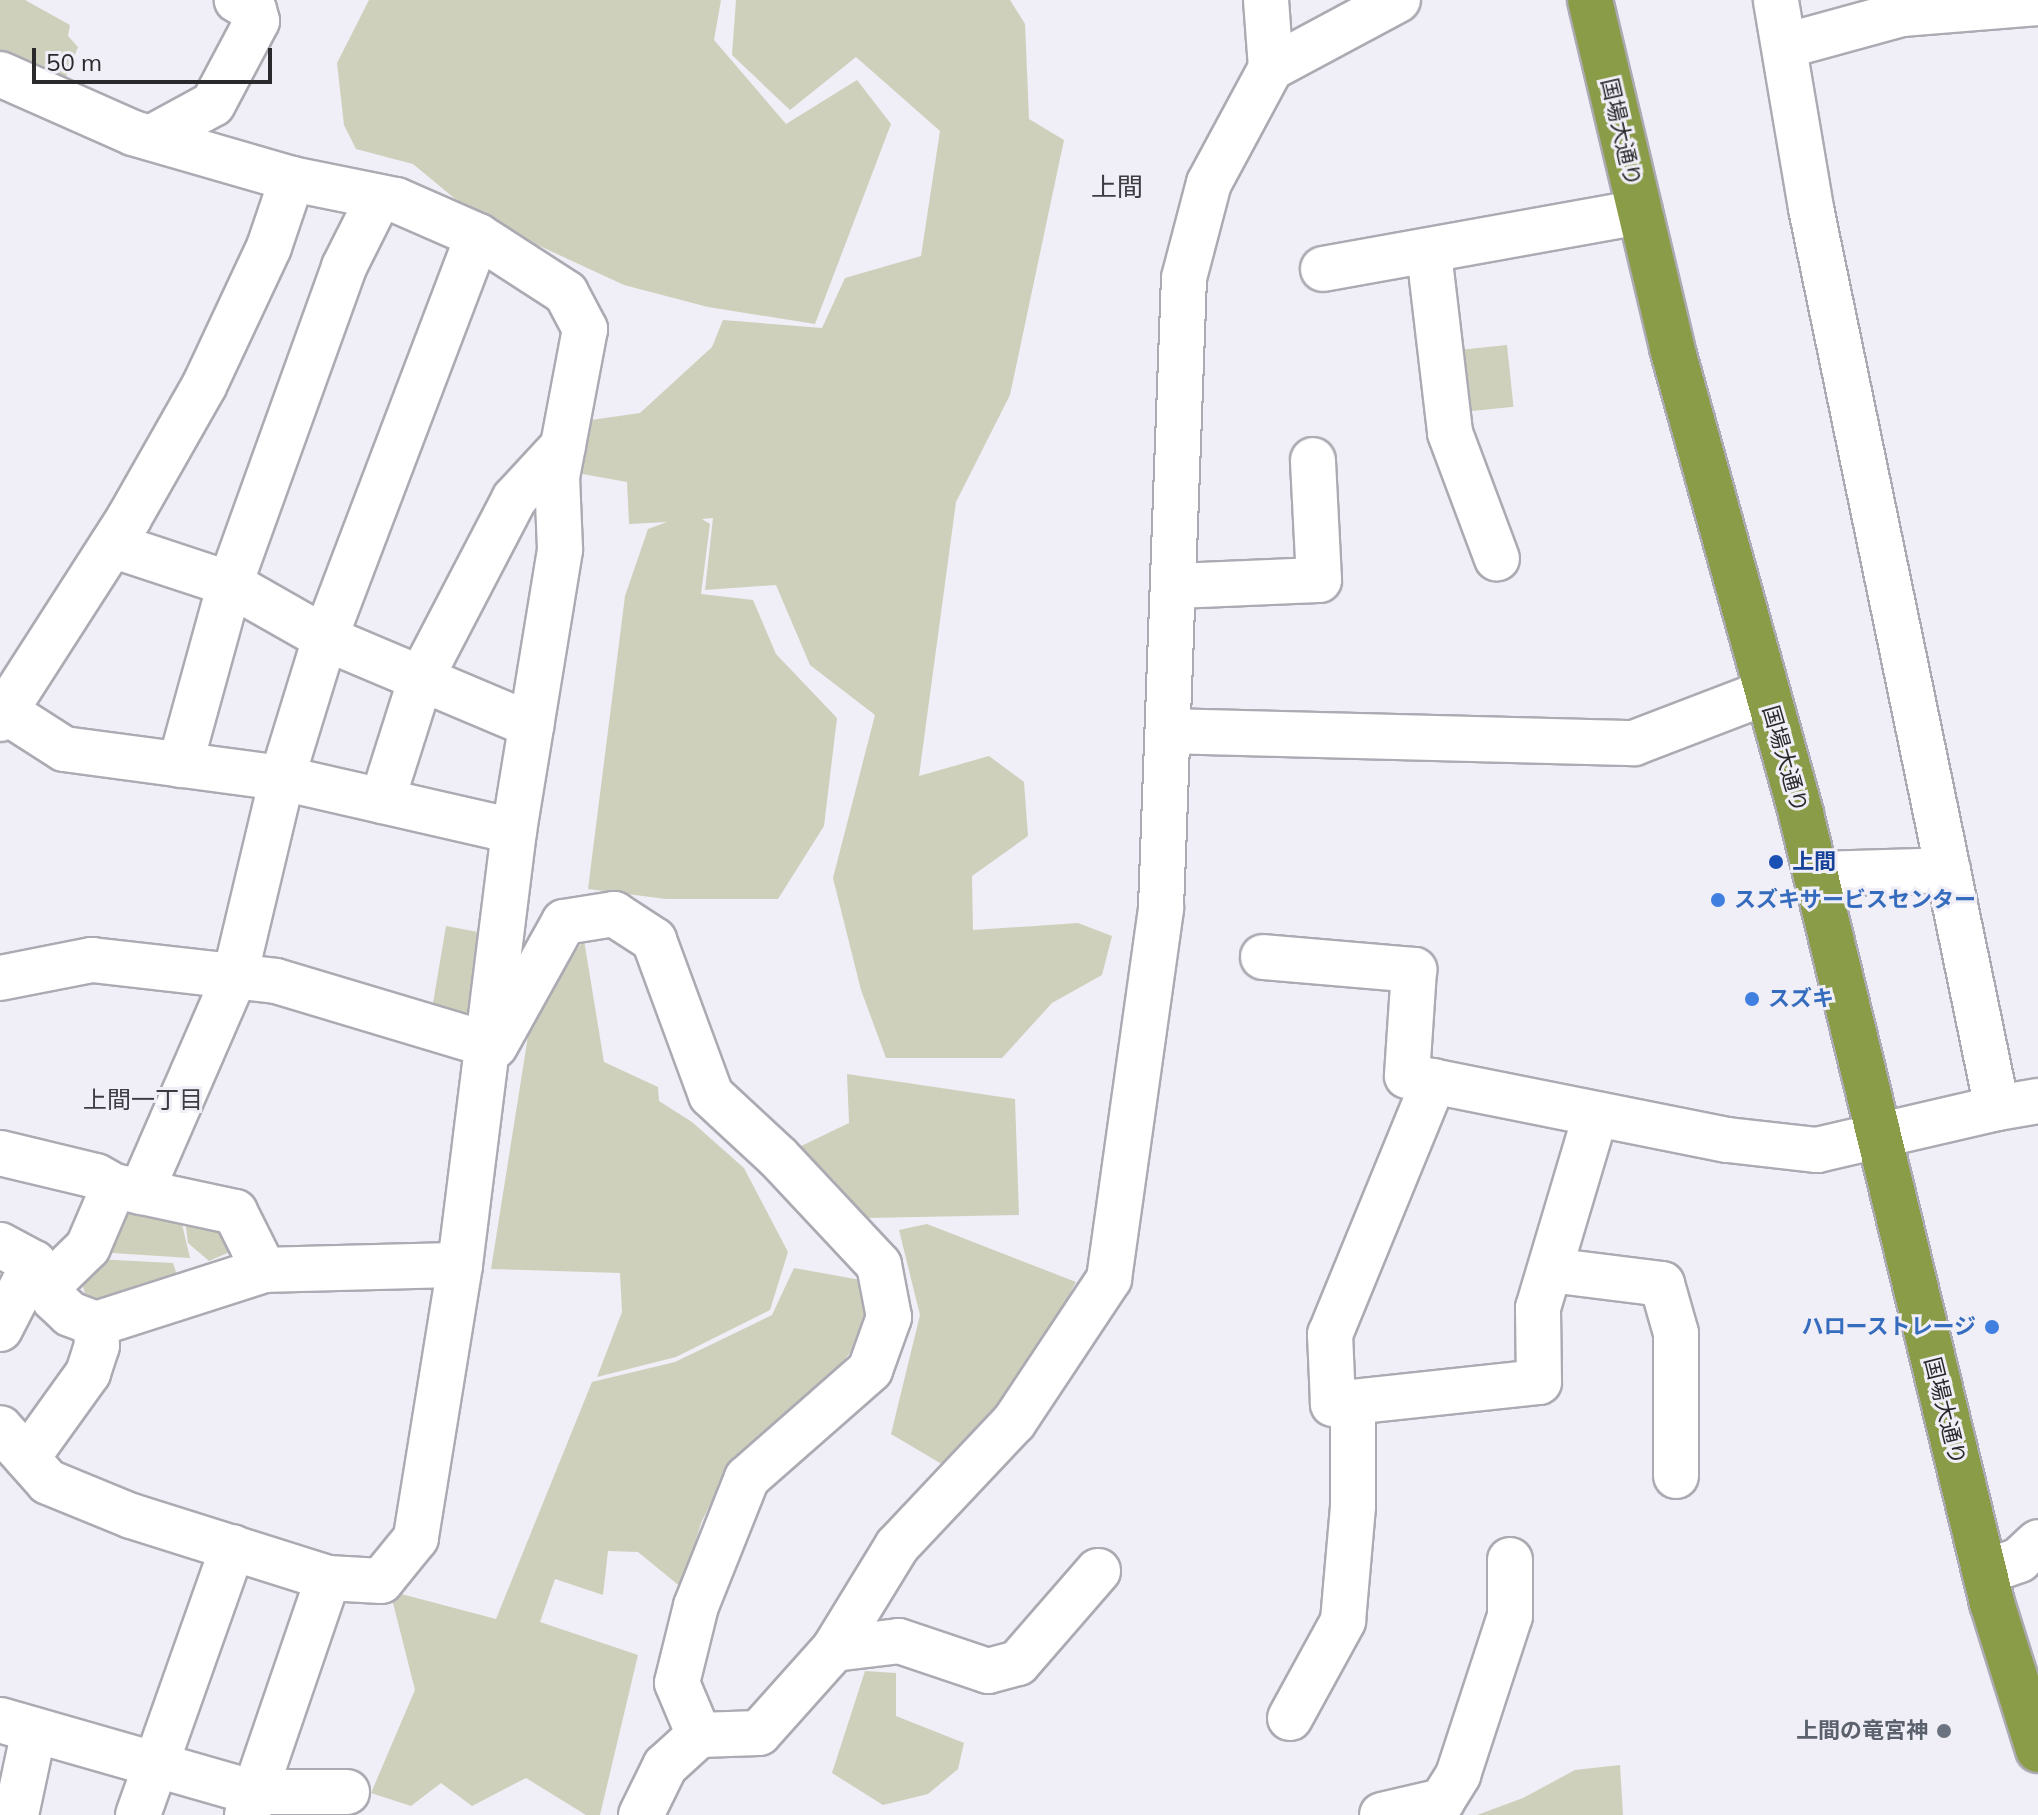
<!DOCTYPE html>
<meta charset="utf-8">
<style>
body{margin:0}
#map{position:relative;width:2038px;height:1815px;overflow:hidden;background:#f0eef6;font-family:Mulish,"Noto Sans JP",sans-serif}
div>[style]{position:absolute}
.green>*{inset:0;background:#cfd0bc;transform-origin:0 0}
.roads{filter:drop-shadow(2px 0 #acaab2) drop-shadow(-2px 0 #acaab2) drop-shadow(0 2px #acaab2) drop-shadow(0 -2px #acaab2)}
.minor>*{height:44px;margin:-22px;padding:0 22px;transform-origin:22px;border-radius:22px;background:#fff}
.highway>*{height:44px;margin:-22px;padding:0 22px;transform-origin:22px;border-radius:22px;background:#8b9c48}
.dots>*{width:22px;height:22px;translate:-50% -50%;box-sizing:border-box;border:4px solid #f0eef6;border-radius:50%}
span{translate:-50% -50%;white-space:nowrap;text-align:center;line-height:1.15;-webkit-text-stroke:6px #f0eef6;paint-order:stroke}
.street-label{font-size:22px;color:#2a2a2d}
.transit-label{font-size:22px;color:#164399;font-weight:700}
.left{translate:0 -50%;text-align:left}
.shop-label{font-size:22px;color:#366cbe;font-weight:700}
.right{translate:-100% -50%;text-align:right}
.worship-label{font-size:22px;color:#5b616d;font-weight:700}
.neighbourhood-label{font-size:24px;color:#3e3c43}
.quarter-label{font-size:26px;color:#3e3c43}
.scale{position:absolute;left:32px;top:48px;width:240px;height:36px;box-sizing:border-box;border:4px solid #2a2a2d;border-top:0;padding-left:10px;font-size:24px;line-height:28px;white-space:nowrap;color:#2a2a2d;-webkit-text-stroke:6px #f0eef6;paint-order:stroke}
</style>
<div id="map">
<div class="green">
<i style="clip-path:polygon(0 0,25px 0,70px 25px,68px 36px,78px 47px,61px 89px,0 64px)"></i>
<i style="clip-path:polygon(369px 0,721px 0,714px 40px,786px 124px,857px 80px,891px 124px,815px 324px,708px 307px,624px 285px,477px 217px,413px 164px,356px 149px,344px 125px,337px 63px)"></i>
<i style="clip-path:polygon(736px 0,1010px 0,1025px 24px,1029px 119px,1064px 140px,1010px 395px,956px 502px,919px 776px,989px 756px,1024px 782px,1028px 836px,972px 876px,973px 930px,1078px 923px,1112px 936px,1102px 975px,1052px 1003px,1002px 1058px,886px 1058px,861px 990px,833px 878px,875px 715px,810px 665px,776px 585px,705px 590px,713px 518px,702px 519px,710px 524px,701px 594px,753px 600px,776px 654px,837px 718px,824px 826px,778px 899px,666px 899px,588px 889px,625px 596px,648px 529px,667px 522px,629px 524px,627px 482px,577px 473px,584px 421px,640px 413px,712px 347px,723px 320px,822px 328px,845px 278px,921px 256px,940px 131px,856px 57px,790px 110px,732px 55px)"></i>
<i style="left:1507px;top:345px;width:62px;height:46px;rotate:84deg"></i>
<i style="clip-path:polygon(446px 926px,483px 933px,470px 1015px,454px 1024px,431px 1015px)"></i>
<i style="clip-path:polygon(584px 940px,604px 1062px,658px 1087px,659px 1101px,692px 1122px,744px 1168px,788px 1252px,770px 1310px,676px 1357px,597px 1377px,622px 1312px,620px 1273px,491px 1269px,532px 1011px)"></i>
<i style="clip-path:polygon(847px 1074px,1015px 1099px,1019px 1215px,867px 1218px,797px 1148px,849px 1123px)"></i>
<i style="clip-path:polygon(141px 1206px,180px 1216px,190px 1258px,112px 1253px,123px 1211px)"></i>
<i style="clip-path:polygon(184px 1212px,201px 1213px,239px 1248px,209px 1261px,188px 1243px)"></i>
<i style="clip-path:polygon(927px 1224px,1076px 1282px,1028px 1373px,945px 1466px,891px 1434px,920px 1315px,899px 1230px)"></i>
<i style="clip-path:polygon(95px 1259px,173px 1263px,178px 1278px,107px 1303px,85px 1294px,80px 1275px)"></i>
<i style="clip-path:polygon(794px 1268px,872px 1282px,861px 1339px,822px 1388px,733px 1458px,701px 1523px,682px 1588px,638px 1552px,608px 1551px,603px 1595px,555px 1579px,540px 1622px,638px 1655px,600px 1815px,586px 1815px,526px 1778px,472px 1806px,441px 1783px,411px 1806px,371px 1793px,415px 1690px,390px 1591px,496px 1619px,592px 1382px,675px 1362px,772px 1315px)"></i>
<i style="clip-path:polygon(865px 1671px,896px 1673px,896px 1716px,964px 1743px,958px 1769px,928px 1794px,883px 1805px,832px 1773px)"></i>
<i style="clip-path:polygon(1620px 1765px,1623px 1815px,1477px 1815px,1523px 1798px,1575px 1770px)"></i>
</div>
<div class="roads">
<div class="minor">
<i style="left:1785px;top:46px;width:121px;rotate:-15.3deg"></i>
<i style="left:1902px;top:14px;width:136px;rotate:-4.6deg"></i>
<i style="left:1271px;top:68px;width:144px;rotate:-28.2deg"></i>
<i style="left:0;top:74px;width:145px;rotate:23.9deg"></i>
<i style="left:133px;top:133px;width:166px;rotate:16.1deg"></i>
<i style="left:292px;top:179px;width:106px;rotate:11.4deg"></i>
<i style="left:396px;top:200px;width:90px;rotate:23.7deg"></i>
<i style="left:478px;top:236px;width:105px;rotate:32.9deg"></i>
<i style="left:566px;top:293px;width:41px;rotate:62.2deg"></i>
<i style="left:585px;top:329px;width:151px;rotate:100.7deg"></i>
<i style="left:557px;top:477px;width:73px;rotate:87.6deg"></i>
<i style="left:560px;top:550px;width:285px;rotate:99.3deg"></i>
<i style="left:514px;top:831px;width:437px;rotate:97.1deg"></i>
<i style="left:460px;top:1265px;width:277px;rotate:99.2deg"></i>
<i style="left:416px;top:1538px;width:55px;rotate:129.1deg"></i>
<i style="left:381px;top:1581px;width:53px;rotate:-176.8deg"></i>
<i style="left:328px;top:1578px;width:207px;rotate:-162.5deg"></i>
<i style="left:131px;top:1516px;width:90px;rotate:-157.7deg"></i>
<i style="left:48px;top:1482px;width:72px;rotate:-131.6deg"></i>
<i style="left:152px;top:137px;width:69px;rotate:-28.4deg"></i>
<i style="left:213px;top:104px;width:94px;rotate:-62.1deg"></i>
<i style="left:257px;top:21px;width:11px;rotate:-105deg"></i>
<i style="left:254px;top:10px;width:20px;rotate:-150deg"></i>
<i style="left:1429px;top:253px;width:181px;rotate:83.3deg"></i>
<i style="left:1450px;top:433px;width:134px;rotate:69.5deg"></i>
<i style="left:1323px;top:269px;width:322px;rotate:-10.2deg"></i>
<i style="left:112px;top:545px;width:124px;rotate:18.3deg"></i>
<i style="left:230px;top:584px;width:109px;rotate:29.6deg"></i>
<i style="left:325px;top:638px;width:224px;rotate:22.9deg"></i>
<i style="left:1175px;top:586px;width:144px;rotate:-2.4deg"></i>
<i style="left:1319px;top:580px;width:120px;rotate:-92.9deg"></i>
<i style="left:0;top:708px;width:76px;rotate:32.6deg"></i>
<i style="left:64px;top:749px;width:220px;rotate:7.6deg"></i>
<i style="left:282px;top:778px;width:238px;rotate:12.9deg"></i>
<i style="left:0;top:719px;width:239px;rotate:-57.3deg"></i>
<i style="left:129px;top:518px;width:152px;rotate:-60.4deg"></i>
<i style="left:204px;top:386px;width:153px;rotate:-64.9deg"></i>
<i style="left:269px;top:247px;width:72px;rotate:-71.3deg"></i>
<i style="left:1168px;top:731px;width:466px;rotate:1.5deg"></i>
<i style="left:1634px;top:743px;width:142px;rotate:-21deg"></i>
<i style="left:180px;top:765px;width:188px;rotate:-74.6deg"></i>
<i style="left:230px;top:584px;width:337px;rotate:-70.2deg"></i>
<i style="left:344px;top:267px;width:78px;rotate:-63.4deg"></i>
<i style="left:382px;top:801px;width:129px;rotate:-72.4deg"></i>
<i style="left:421px;top:678px;width:202px;rotate:-62.5deg"></i>
<i style="left:514px;top:499px;width:72px;rotate:-47.2deg"></i>
<i style="left:1816px;top:874px;width:132px;rotate:-1.7deg"></i>
<i style="left:1263px;top:957px;width:152px;rotate:4.9deg"></i>
<i style="left:1414px;top:970px;width:106px;rotate:93.8deg"></i>
<i style="left:1407px;top:1076px;width:327px;rotate:11.3deg"></i>
<i style="left:1728px;top:1140px;width:90px;rotate:6.4deg"></i>
<i style="left:1817px;top:1150px;width:185px;rotate:-13.1deg"></i>
<i style="left:1997px;top:1108px;width:919px;rotate:-101.68deg"></i>
<i style="left:1811px;top:208px;width:211px;rotate:-99.6deg"></i>
<i style="left:0;top:978px;width:94px;rotate:-11.1deg"></i>
<i style="left:92px;top:960px;width:185px;rotate:6.5deg"></i>
<i style="left:276px;top:981px;width:219px;rotate:16.7deg"></i>
<i style="left:495px;top:1046px;width:142px;rotate:-60.9deg"></i>
<i style="left:564px;top:922px;width:51px;rotate:-9.1deg"></i>
<i style="left:614px;top:914px;width:48px;rotate:33deg"></i>
<i style="left:654px;top:940px;width:165px;rotate:69.8deg"></i>
<i style="left:711px;top:1095px;width:91px;rotate:42.8deg"></i>
<i style="left:778px;top:1157px;width:148px;rotate:46.9deg"></i>
<i style="left:879px;top:1265px;width:53px;rotate:79.1deg"></i>
<i style="left:889px;top:1317px;width:56px;rotate:109.7deg"></i>
<i style="left:870px;top:1370px;width:164px;rotate:138.7deg"></i>
<i style="left:747px;top:1478px;width:138px;rotate:111.7deg"></i>
<i style="left:696px;top:1606px;width:79px;rotate:103.9deg"></i>
<i style="left:677px;top:1683px;width:56px;rotate:67.1deg"></i>
<i style="left:1434px;top:1081px;width:274px;rotate:112.3deg"></i>
<i style="left:1330px;top:1334px;width:70px;rotate:87.5deg"></i>
<i style="left:1333px;top:1404px;width:207px;rotate:-6.1deg"></i>
<i style="left:1539px;top:1382px;width:74px;rotate:-90.8deg"></i>
<i style="left:1538px;top:1308px;width:202px;rotate:-73.4deg"></i>
<i style="left:1997px;top:1108px;width:42px;rotate:-9.7deg"></i>
<i style="left:0;top:1153px;width:99px;rotate:13.5deg"></i>
<i style="left:96px;top:1176px;width:21px;rotate:29deg"></i>
<i style="left:114px;top:1186px;width:124px;rotate:12.1deg"></i>
<i style="left:235px;top:1212px;width:65px;rotate:63.4deg"></i>
<i style="left:141px;top:1192px;width:236px;rotate:-66.5deg"></i>
<i style="left:235px;top:976px;width:204px;rotate:-76.6deg"></i>
<i style="left:282px;top:778px;width:146px;rotate:-72.9deg"></i>
<i style="left:325px;top:638px;width:430px;rotate:-69.2deg"></i>
<i style="left:0;top:1245px;width:38px;rotate:28deg"></i>
<i style="left:34px;top:1263px;width:41px;rotate:60.9deg"></i>
<i style="left:54px;top:1299px;width:22px;rotate:43deg"></i>
<i style="left:70px;top:1314px;width:28px;rotate:21deg"></i>
<i style="left:96px;top:1324px;width:176px;rotate:-17.8deg"></i>
<i style="left:264px;top:1270px;width:196px;rotate:-1.5deg"></i>
<i style="left:1550px;top:1270px;width:113px;rotate:7.1deg"></i>
<i style="left:1662px;top:1284px;width:51px;rotate:74.1deg"></i>
<i style="left:1676px;top:1333px;width:143px;rotate:90deg"></i>
<i style="left:47px;top:1287px;width:57px;rotate:-44.3deg"></i>
<i style="left:88px;top:1247px;width:66px;rotate:-66.9deg"></i>
<i style="left:0;top:1329px;width:74px;rotate:-62.7deg"></i>
<i style="left:27px;top:1458px;width:105px;rotate:-54.3deg"></i>
<i style="left:88px;top:1373px;width:28px;rotate:-72deg"></i>
<i style="left:97px;top:1346px;width:22px;rotate:-93deg"></i>
<i style="left:1985px;top:1572px;width:36px;rotate:-19deg"></i>
<i style="left:2019px;top:1560px;width:26px;rotate:-43deg"></i>
<i style="left:834px;top:1649px;width:65px;rotate:-7deg"></i>
<i style="left:899px;top:1641px;width:94px;rotate:18.6deg"></i>
<i style="left:988px;top:1671px;width:31px;rotate:-15deg"></i>
<i style="left:1018px;top:1663px;width:122px;rotate:-49deg"></i>
<i style="left:1290px;top:1718px;width:111px;rotate:-61.3deg"></i>
<i style="left:1343px;top:1621px;width:115px;rotate:-85deg"></i>
<i style="left:1353px;top:1506px;width:104px;rotate:-90deg"></i>
<i style="left:0;top:1720px;width:261px;rotate:16deg"></i>
<i style="left:251px;top:1792px;width:96px"></i>
<i style="left:16px;top:1815px;width:87px;rotate:-78deg"></i>
<i style="left:138px;top:1815px;width:284px;rotate:-70.5deg"></i>
<i style="left:247px;top:1815px;width:250px;rotate:-71.1deg"></i>
<i style="left:641px;top:1815px;width:55px;rotate:-63.9deg"></i>
<i style="left:665px;top:1766px;width:46px;rotate:-42.4deg"></i>
<i style="left:699px;top:1735px;width:60px;rotate:-1.9deg"></i>
<i style="left:759px;top:1733px;width:113px;rotate:-48.2deg"></i>
<i style="left:834px;top:1649px;width:121px;rotate:-58.5deg"></i>
<i style="left:897px;top:1546px;width:170px;rotate:-46.7deg"></i>
<i style="left:1014px;top:1422px;width:172px;rotate:-56.4deg"></i>
<i style="left:1109px;top:1279px;width:375px;rotate:-82deg"></i>
<i style="left:1161px;top:908px;width:630px;rotate:-87.91deg"></i>
<i style="left:1184px;top:278px;width:98px;rotate:-75.3deg"></i>
<i style="left:1209px;top:183px;width:131px;rotate:-61.7deg"></i>
<i style="left:1271px;top:68px;width:68px;rotate:-94.2deg"></i>
<i style="left:1382px;top:1815px;width:62px;rotate:-13.1deg"></i>
<i style="left:1442px;top:1801px;width:31px;rotate:-58deg"></i>
<i style="left:1458px;top:1775px;width:167px;rotate:-71.9deg"></i>
<i style="left:1510px;top:1616px;width:56px;rotate:-90deg"></i>
</div>
<div class="highway">
<i style="left:1590px;top:0;width:358px;rotate:76.7deg"></i>
<i style="left:1672px;top:348px;width:484px;rotate:74.5deg"></i>
<i style="left:1801px;top:814px;width:812px;rotate:76.39deg"></i>
<i style="left:1992px;top:1603px;width:154px;rotate:72.6deg"></i>
</div>
</div>
<div class="dots">
<i style="left:1776px;top:862px;background:#1a4fb4"></i>
<i style="left:1718px;top:900px;background:#3f7fe0"></i>
<i style="left:1752px;top:999px;background:#3f7fe0"></i>
<i style="left:1992px;top:1327px;background:#3f7fe0"></i>
<i style="left:1944px;top:1731px;background:#6b7280"></i>
</div>
<div class="street-label">
<span style="left:1621px;top:132px;rotate:77deg">国場大通り</span>
<span style="left:1785px;top:759px;rotate:74deg">国場大通り</span>
<span style="left:1945px;top:1411px;rotate:76deg">国場大通り</span>
</div>
<div class="transit-label">
<span class="left" style="left:1792px;top:862px">上間</span>
</div>
<div class="shop-label">
<span class="left" style="left:1734px;top:900px">スズキサービスセンター</span>
<span class="left" style="left:1768px;top:999px">スズキ</span>
<span class="right" style="left:1976px;top:1327px">ハローストレージ</span>
</div>
<div class="worship-label">
<span class="right" style="left:1928px;top:1731px">上間の竜宮神</span>
</div>
<div class="neighbourhood-label">
<span style="left:143px;top:1100px">上間一丁目</span>
</div>
<div class="quarter-label">
<span style="left:1117px;top:187px">上間</span>
</div>
<div class="scale">50 m</div>
</div>
